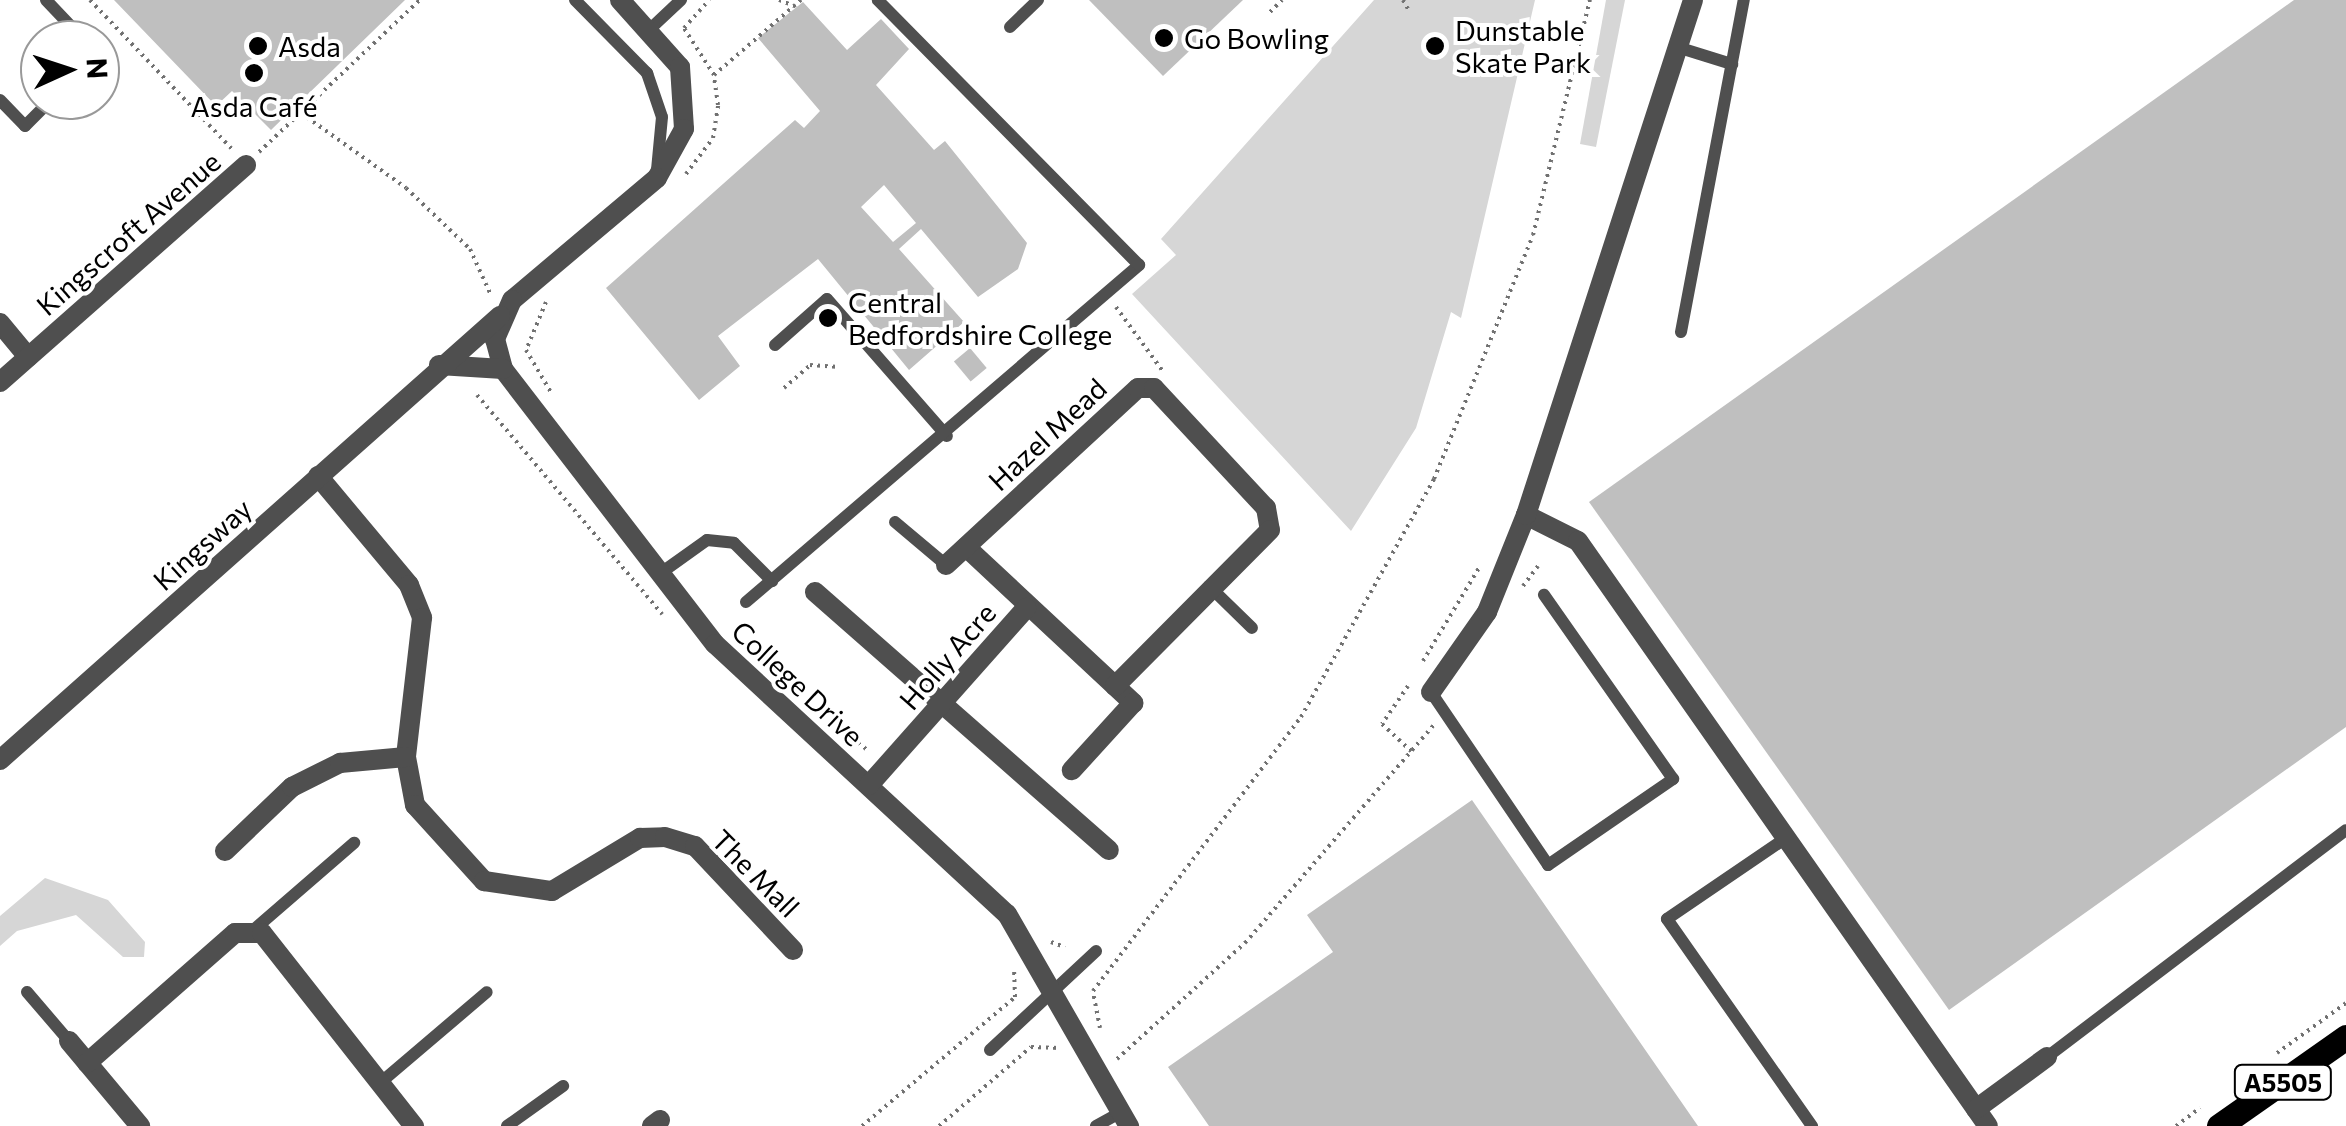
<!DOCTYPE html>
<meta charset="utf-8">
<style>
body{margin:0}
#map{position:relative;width:2346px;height:1126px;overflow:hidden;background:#fff;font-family:Commissioner,sans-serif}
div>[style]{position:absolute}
.green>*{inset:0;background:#d6d6d6}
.building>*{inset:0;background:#bfbfbf;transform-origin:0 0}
.path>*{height:4px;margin-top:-2px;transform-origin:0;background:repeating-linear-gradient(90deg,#717171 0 2.5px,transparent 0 7.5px)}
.lane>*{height:12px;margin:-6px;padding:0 6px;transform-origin:6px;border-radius:6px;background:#4f4f4f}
.street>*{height:20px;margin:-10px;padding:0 10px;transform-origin:10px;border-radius:10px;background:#4f4f4f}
.primary>*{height:25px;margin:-12.5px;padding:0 12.5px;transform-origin:12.5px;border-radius:12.5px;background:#000}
.dots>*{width:28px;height:28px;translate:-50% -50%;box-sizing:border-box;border:5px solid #fff;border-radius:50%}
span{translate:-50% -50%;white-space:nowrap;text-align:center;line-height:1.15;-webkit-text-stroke:8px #fff;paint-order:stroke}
.shield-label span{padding:2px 8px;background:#fff;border:2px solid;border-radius:8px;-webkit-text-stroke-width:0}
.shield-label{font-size:25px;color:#000;font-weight:700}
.poi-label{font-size:28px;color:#000}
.left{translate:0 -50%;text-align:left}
.street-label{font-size:28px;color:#000}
.north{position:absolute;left:20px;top:20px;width:100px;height:100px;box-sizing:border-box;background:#fff;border:2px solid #999;border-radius:50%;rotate:87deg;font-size:28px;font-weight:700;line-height:40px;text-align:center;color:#000}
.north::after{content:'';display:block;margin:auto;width:35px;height:45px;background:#000;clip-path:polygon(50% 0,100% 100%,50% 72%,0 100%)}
</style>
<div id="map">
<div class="green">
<i style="clip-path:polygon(1374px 0,1535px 0,1461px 318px,1451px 312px,1416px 428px,1351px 531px,1132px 294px,1176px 255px,1161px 239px)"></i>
<i style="clip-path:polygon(1606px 0,1625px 0,1596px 147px,1580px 144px)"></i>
<i style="clip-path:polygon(45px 878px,108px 900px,145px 942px,144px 957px,123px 957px,76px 915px,17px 931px,0 946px,0 916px)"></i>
</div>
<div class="building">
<i style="clip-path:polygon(114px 0,405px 0,271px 130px,232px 91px,216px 106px)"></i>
<i style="clip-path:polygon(1089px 0,1243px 0,1163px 76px)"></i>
<i style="clip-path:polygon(2294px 0,2346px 0,2346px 727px,1949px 1010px,1589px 502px)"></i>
<i style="clip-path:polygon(evenodd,803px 2px,847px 50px,881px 19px,909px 49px,876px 85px,934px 150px,945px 141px,1027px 243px,1018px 269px,978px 297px,921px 229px,899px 249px,964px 322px,909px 370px,818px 259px,718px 336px,740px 366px,699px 400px,606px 288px,795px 120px,804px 128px,820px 111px,758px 38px,803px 2px,884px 185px,916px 223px,893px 242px,861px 207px,884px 185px)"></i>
<i style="left:970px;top:348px;width:26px;height:21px;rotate:50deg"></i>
<i style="clip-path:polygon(1472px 800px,1698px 1126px,1209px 1126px,1168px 1067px,1333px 952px,1307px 915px)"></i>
</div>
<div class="path">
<i style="left:90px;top:0;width:206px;rotate:46.4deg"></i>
<i style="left:779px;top:0;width:17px;rotate:21deg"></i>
<i style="left:1403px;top:0;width:13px;rotate:61deg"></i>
<i style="left:1270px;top:12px;width:17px;rotate:-45deg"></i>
<i style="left:714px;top:75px;width:115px;rotate:-40.8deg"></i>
<i style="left:301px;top:113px;width:129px;rotate:35.5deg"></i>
<i style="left:406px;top:188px;width:88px;rotate:43.6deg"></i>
<i style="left:470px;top:249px;width:48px;rotate:65.6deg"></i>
<i style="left:259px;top:152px;width:221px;rotate:-43.4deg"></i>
<i style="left:686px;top:174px;width:45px;rotate:-53.1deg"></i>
<i style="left:713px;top:138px;width:33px;rotate:-81deg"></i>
<i style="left:718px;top:105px;width:30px;rotate:-98deg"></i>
<i style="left:714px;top:75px;width:56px;rotate:-122.6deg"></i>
<i style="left:684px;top:28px;width:38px;rotate:-48deg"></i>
<i style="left:546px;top:302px;width:52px;rotate:112.6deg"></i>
<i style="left:526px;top:350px;width:51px;rotate:59.4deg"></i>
<i style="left:1116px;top:307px;width:78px;rotate:53.9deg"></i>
<i style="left:784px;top:388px;width:35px;rotate:-41deg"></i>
<i style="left:810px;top:365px;width:26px;rotate:4deg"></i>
<i style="left:477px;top:395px;width:287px;rotate:49.8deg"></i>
<i style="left:1523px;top:586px;width:25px;rotate:-53deg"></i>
<i style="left:1423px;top:661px;width:111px;rotate:-59deg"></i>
<i style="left:1408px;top:686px;width:46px;rotate:124.4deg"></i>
<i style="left:1382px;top:724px;width:40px;rotate:43deg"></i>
<i style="left:841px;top:728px;width:35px;rotate:40deg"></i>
<i style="left:1051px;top:942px;width:15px;rotate:20deg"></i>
<i style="left:1100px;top:1028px;width:38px;rotate:-101deg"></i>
<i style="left:1093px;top:991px;width:344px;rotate:-52.8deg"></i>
<i style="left:1301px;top:717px;width:273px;rotate:-60.8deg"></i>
<i style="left:1434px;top:479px;width:263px;rotate:-67.9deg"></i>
<i style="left:1533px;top:235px;width:242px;rotate:-76.4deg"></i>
<i style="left:2277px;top:1053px;width:85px;rotate:-35.9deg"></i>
<i style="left:1117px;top:1059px;width:173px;rotate:-42.2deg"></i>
<i style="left:1245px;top:943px;width:289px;rotate:-49.1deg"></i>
<i style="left:862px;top:1126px;width:200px;rotate:-40.1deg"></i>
<i style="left:1015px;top:997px;width:25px;rotate:-92deg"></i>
<i style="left:939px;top:1126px;width:121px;rotate:-40.7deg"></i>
<i style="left:1031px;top:1047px;width:29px;rotate:2deg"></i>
<i style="left:2176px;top:1126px;width:30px;rotate:-37deg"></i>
</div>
<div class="lane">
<i style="left:46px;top:0;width:55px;rotate:46.5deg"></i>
<i style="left:575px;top:0;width:103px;rotate:45.4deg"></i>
<i style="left:647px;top:73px;width:46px;rotate:71.2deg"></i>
<i style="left:662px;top:117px;width:53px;rotate:95.4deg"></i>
<i style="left:1010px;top:27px;width:39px;rotate:-44deg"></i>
<i style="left:649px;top:30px;width:44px;rotate:-43.2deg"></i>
<i style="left:1677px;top:47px;width:58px;rotate:17.2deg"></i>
<i style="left:0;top:100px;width:36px;rotate:46deg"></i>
<i style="left:25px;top:126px;width:37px;rotate:-45deg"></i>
<i style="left:1681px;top:332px;width:338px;rotate:-79.3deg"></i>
<i style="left:775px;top:345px;width:69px;rotate:-41.5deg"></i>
<i style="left:827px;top:299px;width:182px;rotate:48.8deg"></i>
<i style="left:895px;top:522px;width:67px;rotate:40.1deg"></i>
<i style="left:658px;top:575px;width:60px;rotate:-35.5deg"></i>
<i style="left:707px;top:540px;width:27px;rotate:6deg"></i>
<i style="left:734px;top:543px;width:54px;rotate:45deg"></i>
<i style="left:1209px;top:586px;width:60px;rotate:44.3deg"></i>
<i style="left:746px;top:602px;width:518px;rotate:-40.61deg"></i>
<i style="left:1139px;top:265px;width:372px;rotate:-134.6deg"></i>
<i style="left:1431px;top:692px;width:209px;rotate:55.9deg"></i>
<i style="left:1548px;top:865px;width:152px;rotate:-34.5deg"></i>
<i style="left:1673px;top:779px;width:225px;rotate:-125deg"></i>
<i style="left:1786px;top:838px;width:144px;rotate:145.8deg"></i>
<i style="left:1667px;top:919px;width:253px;rotate:55deg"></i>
<i style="left:250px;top:933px;width:138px;rotate:-40.9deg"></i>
<i style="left:27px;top:992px;width:65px;rotate:49.4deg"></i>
<i style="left:990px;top:1050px;width:145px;rotate:-43deg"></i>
<i style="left:2047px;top:1057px;width:375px;rotate:-37.2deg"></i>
<i style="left:380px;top:1083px;width:140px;rotate:-40.4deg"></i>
<i style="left:507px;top:1126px;width:69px;rotate:-35.5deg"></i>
<i style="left:1096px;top:1126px;width:29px;rotate:-29deg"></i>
</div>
<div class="street">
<i style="left:620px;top:0;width:90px;rotate:48.2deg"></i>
<i style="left:680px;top:67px;width:62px;rotate:86.3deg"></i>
<i style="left:684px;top:129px;width:56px;rotate:118.9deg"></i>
<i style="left:657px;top:178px;width:189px;rotate:139.9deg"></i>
<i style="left:512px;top:300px;width:43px;rotate:113.6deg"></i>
<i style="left:495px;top:339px;width:31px;rotate:75deg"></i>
<i style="left:503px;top:369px;width:347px;rotate:52.4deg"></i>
<i style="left:715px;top:644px;width:398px;rotate:42.8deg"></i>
<i style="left:1007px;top:914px;width:245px;rotate:60.1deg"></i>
<i style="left:0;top:323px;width:44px;rotate:50.5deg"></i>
<i style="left:439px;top:365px;width:64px;rotate:3.6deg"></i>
<i style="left:0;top:382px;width:328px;rotate:-41.4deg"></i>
<i style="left:318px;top:476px;width:142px;rotate:50.1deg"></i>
<i style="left:409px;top:585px;width:35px;rotate:68deg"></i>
<i style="left:422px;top:618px;width:140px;rotate:96.6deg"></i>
<i style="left:406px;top:757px;width:49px;rotate:79.4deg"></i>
<i style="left:415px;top:805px;width:103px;rotate:47.8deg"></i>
<i style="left:484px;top:881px;width:69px;rotate:8.4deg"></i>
<i style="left:552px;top:891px;width:103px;rotate:-31.1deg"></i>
<i style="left:640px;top:838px;width:25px;rotate:-2deg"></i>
<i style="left:665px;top:837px;width:31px;rotate:17deg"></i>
<i style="left:695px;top:846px;width:143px;rotate:46.7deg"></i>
<i style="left:1526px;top:515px;width:58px;rotate:26.6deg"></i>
<i style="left:1578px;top:541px;width:714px;rotate:54.98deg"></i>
<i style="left:966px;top:547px;width:229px;rotate:43deg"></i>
<i style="left:1133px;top:703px;width:91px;rotate:132.3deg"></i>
<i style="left:946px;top:565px;width:261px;rotate:-42.7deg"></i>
<i style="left:1138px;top:388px;width:16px"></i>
<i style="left:1154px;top:388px;width:164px;rotate:47deg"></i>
<i style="left:1266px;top:508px;width:22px;rotate:80deg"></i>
<i style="left:1270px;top:530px;width:220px;rotate:134.8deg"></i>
<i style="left:815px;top:592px;width:391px;rotate:41.3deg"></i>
<i style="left:1431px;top:692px;width:98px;rotate:-55deg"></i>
<i style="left:1487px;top:612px;width:105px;rotate:-68.1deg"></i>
<i style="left:1526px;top:515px;width:541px;rotate:-72.03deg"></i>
<i style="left:0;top:760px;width:669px;rotate:-41.61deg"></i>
<i style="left:869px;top:785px;width:237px;rotate:-48.4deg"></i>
<i style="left:225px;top:851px;width:93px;rotate:-43.7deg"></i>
<i style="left:292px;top:787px;width:54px;rotate:-26.6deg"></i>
<i style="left:340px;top:763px;width:66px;rotate:-5.2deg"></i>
<i style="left:69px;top:1041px;width:111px;rotate:50.1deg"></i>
<i style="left:87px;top:1063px;width:197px;rotate:-41.3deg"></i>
<i style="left:235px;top:933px;width:27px"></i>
<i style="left:262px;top:933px;width:246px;rotate:51.8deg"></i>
<i style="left:1976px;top:1109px;width:88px;rotate:-36.2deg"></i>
<i style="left:652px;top:1126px;width:10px;rotate:-37deg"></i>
</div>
<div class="primary">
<i style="left:2219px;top:1126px;width:155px;rotate:-35deg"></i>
</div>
<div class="dots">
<i style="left:1164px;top:38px;background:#000"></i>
<i style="left:258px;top:46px;background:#000"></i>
<i style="left:1435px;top:46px;background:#000"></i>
<i style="left:254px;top:73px;background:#000"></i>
<i style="left:828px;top:318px;background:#000"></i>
</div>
<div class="shield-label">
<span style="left:2283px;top:1082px">A5505</span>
</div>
<div class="poi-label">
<span class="left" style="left:1455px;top:46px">Dunstable<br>Skate Park</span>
<span class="left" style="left:1184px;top:38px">Go Bowling</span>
<span class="left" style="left:278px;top:46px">Asda</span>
<span style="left:254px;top:106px">Asda Café</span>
<span class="left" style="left:848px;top:318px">Central<br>Bedfordshire College</span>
</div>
<div class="street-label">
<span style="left:128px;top:233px;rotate:-41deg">Kingscroft Avenue</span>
<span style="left:1047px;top:434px;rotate:-43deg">Hazel Mead</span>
<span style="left:202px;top:544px;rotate:-42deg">Kingsway</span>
<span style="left:947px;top:656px;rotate:-49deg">Holly Acre</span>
<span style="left:798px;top:683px;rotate:43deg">College Drive</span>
<span style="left:756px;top:873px;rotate:45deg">The Mall</span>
</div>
<div class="north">N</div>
</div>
